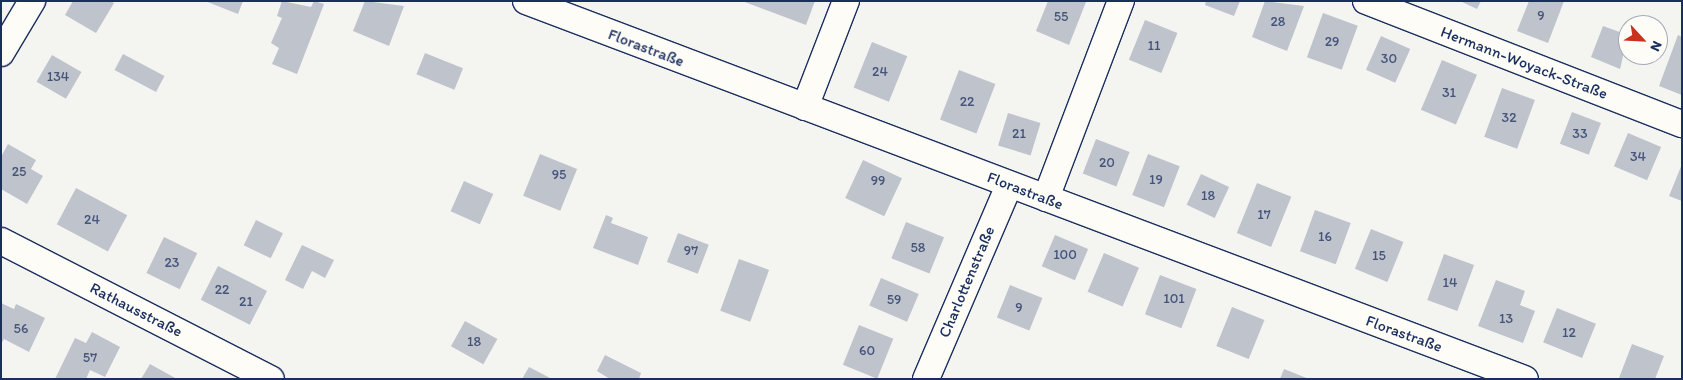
<!DOCTYPE html>
<meta charset="utf-8">
<style>
body{margin:0}
#map{position:relative;width:1683px;height:380px;overflow:hidden;background:#f4f4f1;font-family:Itim,sans-serif}
div>[style]{position:absolute}
.building>*{inset:0;background:#bfc3cc;transform-origin:0 0}
.roads{filter:drop-shadow(1px 0 #1b2f5e) drop-shadow(-1px 0 #1b2f5e) drop-shadow(0 1px #1b2f5e) drop-shadow(0 -1px #1b2f5e)}
.minor>*{height:26px;margin:-13px;padding:0 13px;transform-origin:13px;border-radius:13px;background:#fdfcf7}
span{translate:-50% -50%;white-space:nowrap;text-align:center;line-height:1.15;-webkit-text-stroke:4px #fdfcf7;paint-order:stroke}
.number-label{font-size:14px;color:#44547a}
.number-label span{-webkit-text-stroke-width:0}
.street-label{font-size:16px;color:#1b2f5e}
.frame{position:absolute;inset:0;border:2px solid #1b2f5e;pointer-events:none}
.north{position:absolute;left:1618px;top:15px;width:50px;height:50px;box-sizing:border-box;background:#fdfcf7;border:1px solid #a3aaba;border-radius:50%;rotate:115deg;font-size:14px;font-weight:700;line-height:20px;text-align:center;color:#1b2f5e}
.north::after{content:'';display:block;margin:auto;width:18px;height:22px;background:#c8321e;clip-path:polygon(50% 0,100% 100%,50% 72%,0 100%)}
</style>
<div id="map">
<div class="building">
<i style="clip-path:polygon(73px 1px,111px 1px,114px 3px,96px 33px,65px 15px)"></i>
<i style="clip-path:polygon(205px 1px,243px 1px,238px 14px)"></i>
<i style="clip-path:polygon(282px 1px,311px 7px,314px 1px,324px 4px,297px 74px,272px 64px,279px 48px,271px 43px,282px 18px,277px 16px)"></i>
<i style="clip-path:polygon(365px 1px,404px 6px,389px 46px,353px 31px)"></i>
<i style="clip-path:polygon(742px 1px,815px 1px,806px 25px)"></i>
<i style="clip-path:polygon(1048px 1px,1086px 2px,1069px 45px,1036px 31px)"></i>
<i style="clip-path:polygon(1206px 1px,1240px 1px,1234px 16px,1205px 5px)"></i>
<i style="clip-path:polygon(1265px 1px,1304px 6px,1287px 51px,1252px 37px)"></i>
<i style="clip-path:polygon(1460px 1px,1481px 1px,1477px 9px)"></i>
<i style="clip-path:polygon(1529px 1px,1564px 1px,1548px 43px,1517px 31px)"></i>
<i style="left:1323px;top:13px;width:37px;height:47px;rotate:20deg"></i>
<i style="left:1145px;top:20px;width:35px;height:43px;rotate:22deg"></i>
<i style="clip-path:polygon(1603px 26px,1628px 35px,1620px 69px,1591px 57px)"></i>
<i style="clip-path:polygon(1678px 35px,1682px 37px,1682px 95px,1659px 86px)"></i>
<i style="left:1381px;top:36px;width:32px;height:37px;rotate:24deg"></i>
<i style="left:872px;top:42px;width:38px;height:49px;rotate:22deg"></i>
<i style="left:425px;top:53px;width:41px;height:23px;rotate:22deg"></i>
<i style="left:123px;top:54px;width:47px;height:18px;rotate:28deg"></i>
<i style="left:52px;top:55px;width:34px;height:31px;rotate:30deg"></i>
<i style="left:1442px;top:60px;width:38px;height:54px;rotate:23deg"></i>
<i style="left:959px;top:70px;width:39px;height:53px;rotate:21deg"></i>
<i style="left:1502px;top:88px;width:35px;height:52px;rotate:20deg"></i>
<i style="left:1572px;top:112px;width:31px;height:34px;rotate:21deg"></i>
<i style="left:1008px;top:113px;width:34px;height:34px;rotate:17deg"></i>
<i style="left:1628px;top:133px;width:36px;height:36px;rotate:23deg"></i>
<i style="left:1096px;top:139px;width:36px;height:37px;rotate:21deg"></i>
<i style="clip-path:polygon(8px 144px,36px 160px,31px 169px,43px 176px,27px 204px,1px 189px,1px 157px)"></i>
<i style="left:540px;top:154px;width:40px;height:45px;rotate:22deg"></i>
<i style="left:1148px;top:154px;width:34px;height:44px;rotate:21deg"></i>
<i style="left:863px;top:160px;width:43px;height:42px;rotate:25deg"></i>
<i style="clip-path:polygon(1682px 164px,1682px 201px,1669px 196px)"></i>
<i style="left:1201px;top:174px;width:31px;height:34px;rotate:25deg"></i>
<i style="left:464px;top:181px;width:32px;height:33px;rotate:24deg"></i>
<i style="left:1257px;top:183px;width:37px;height:54px;rotate:22deg"></i>
<i style="left:76px;top:188px;width:58px;height:41px;rotate:28deg"></i>
<i style="left:1315px;top:210px;width:38px;height:44px;rotate:20deg"></i>
<i style="clip-path:polygon(606px 215px,613px 218px,611px 223px,648px 237px,638px 265px,593px 248px)"></i>
<i style="left:256px;top:220px;width:30px;height:28px;rotate:26deg"></i>
<i style="left:906px;top:222px;width:41px;height:39px;rotate:22deg"></i>
<i style="left:1371px;top:229px;width:35px;height:43px;rotate:22deg"></i>
<i style="left:678px;top:233px;width:33px;height:31px;rotate:21deg"></i>
<i style="left:1055px;top:235px;width:36px;height:34px;rotate:23deg"></i>
<i style="left:164px;top:237px;width:37px;height:40px;rotate:26deg"></i>
<i style="clip-path:polygon(302px 245px,334px 260px,325px 278px,312px 271px,303px 289px,285px 280px)"></i>
<i style="left:1104px;top:253px;width:38px;height:42px;rotate:23deg"></i>
<i style="left:1444px;top:254px;width:32px;height:49px;rotate:20deg"></i>
<i style="left:739px;top:259px;width:32px;height:55px;rotate:20deg"></i>
<i style="left:218px;top:266px;width:55px;height:38px;rotate:27deg"></i>
<i style="left:1160px;top:275px;width:39px;height:42px;rotate:21deg"></i>
<i style="left:881px;top:278px;width:41px;height:30px;rotate:23deg"></i>
<i style="clip-path:polygon(1496px 280px,1525px 291px,1520px 305px,1535px 311px,1523px 343px,1478px 326px)"></i>
<i style="left:1010px;top:285px;width:35px;height:35px;rotate:22deg"></i>
<i style="clip-path:polygon(1px 303px,14px 309px,16px 304px,45px 318px,29px 352px,4px 339px,1px 344px)"></i>
<i style="left:1232px;top:307px;width:35px;height:42px;rotate:22deg"></i>
<i style="left:1557px;top:308px;width:42px;height:37px;rotate:22deg"></i>
<i style="left:465px;top:321px;width:37px;height:29px;rotate:29deg"></i>
<i style="left:859px;top:325px;width:37px;height:43px;rotate:22deg"></i>
<i style="clip-path:polygon(92px 332px,120px 347px,105px 377px,90px 370px,86px 379px,55px 379px,75px 338px,86px 343px)"></i>
<i style="clip-path:polygon(1632px 344px,1664px 356px,1655px 379px,1619px 378px)"></i>
<i style="clip-path:polygon(605px 355px,641px 373px,639px 379px,610px 379px,597px 371px)"></i>
<i style="clip-path:polygon(150px 364px,177px 379px,141px 379px)"></i>
<i style="clip-path:polygon(529px 367px,552px 379px,522px 379px)"></i>
<i style="clip-path:polygon(1284px 369px,1309px 379px,1280px 379px)"></i>
</div>
<div class="roads">
<div class="minor">
<i style="left:526px;top:1px;width:1068px;rotate:20.73deg"></i>
<i style="left:1366px;top:1px;width:339px;rotate:21.3deg"></i>
<i style="left:1px;top:53px;width:61px;rotate:-59.2deg"></i>
<i style="left:805px;top:107px;width:114px;rotate:-68.9deg"></i>
<i style="left:1046px;top:198px;width:211px;rotate:-69.2deg"></i>
<i style="left:1px;top:241px;width:303px;rotate:27.1deg"></i>
<i style="left:926px;top:379px;width:211px;rotate:-66.8deg"></i>
</div>
</div>
<div class="number-label">
<span style="left:1541px;top:16px">9</span>
<span style="left:1061px;top:17px">55</span>
<span style="left:1278px;top:22px">28</span>
<span style="left:1332px;top:42px">29</span>
<span style="left:1154px;top:46px">11</span>
<span style="left:1389px;top:59px">30</span>
<span style="left:880px;top:72px">24</span>
<span style="left:58px;top:77px">134</span>
<span style="left:1449px;top:93px">31</span>
<span style="left:967px;top:102px">22</span>
<span style="left:1509px;top:118px">32</span>
<span style="left:1019px;top:134px">21</span>
<span style="left:1580px;top:134px">33</span>
<span style="left:1638px;top:157px">34</span>
<span style="left:1107px;top:163px">20</span>
<span style="left:19px;top:172px">25</span>
<span style="left:559px;top:175px">95</span>
<span style="left:1156px;top:180px">19</span>
<span style="left:878px;top:181px">99</span>
<span style="left:1208px;top:196px">18</span>
<span style="left:1264px;top:215px">17</span>
<span style="left:92px;top:220px">24</span>
<span style="left:1325px;top:237px">16</span>
<span style="left:918px;top:248px">58</span>
<span style="left:691px;top:251px">97</span>
<span style="left:1065px;top:255px">100</span>
<span style="left:1379px;top:256px">15</span>
<span style="left:172px;top:263px">23</span>
<span style="left:1450px;top:283px">14</span>
<span style="left:222px;top:290px">22</span>
<span style="left:1174px;top:299px">101</span>
<span style="left:894px;top:300px">59</span>
<span style="left:246px;top:302px">21</span>
<span style="left:1019px;top:308px">9</span>
<span style="left:1506px;top:319px">13</span>
<span style="left:21px;top:329px">56</span>
<span style="left:1569px;top:333px">12</span>
<span style="left:474px;top:342px">18</span>
<span style="left:867px;top:351px">60</span>
<span style="left:90px;top:358px">57</span>
</div>
<div class="street-label">
<span style="left:646px;top:48px;rotate:21deg">Florastraße</span>
<span style="left:1524px;top:63px;rotate:21deg">Hermann-Woyack-Straße</span>
<span style="left:1025px;top:191px;rotate:21deg">Florastraße</span>
<span style="left:967px;top:282px;rotate:-67deg">Charlottenstraße</span>
<span style="left:136px;top:310px;rotate:27deg">Rathausstraße</span>
<span style="left:1404px;top:334px;rotate:20deg">Florastraße</span>
</div>
<div class="frame"></div>
<div class="north">N</div>
</div>
